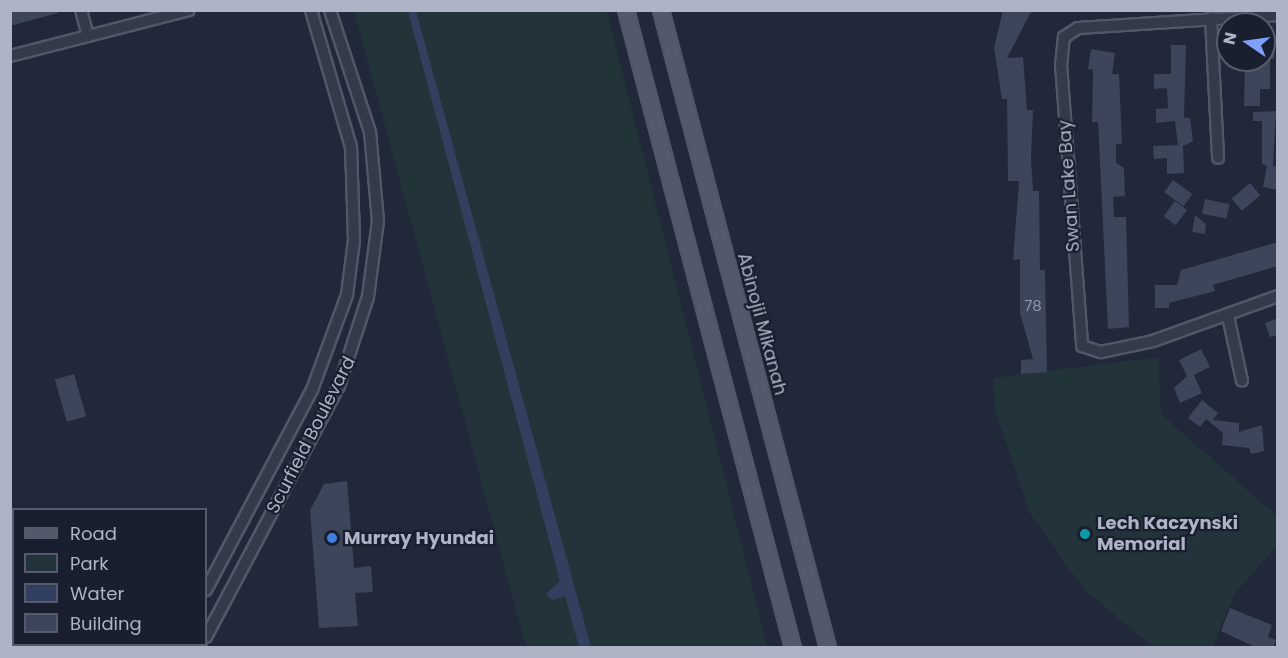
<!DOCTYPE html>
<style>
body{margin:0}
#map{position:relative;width:1288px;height:658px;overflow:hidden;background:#202839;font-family:Poppins,sans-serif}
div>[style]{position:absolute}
.green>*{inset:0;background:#22343a}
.water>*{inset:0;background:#323f5f}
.building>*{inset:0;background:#3c4559;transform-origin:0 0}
.roads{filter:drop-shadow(2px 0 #515767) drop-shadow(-2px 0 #515767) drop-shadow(0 2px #515767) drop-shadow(0 -2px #515767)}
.minor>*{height:10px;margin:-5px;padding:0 5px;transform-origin:5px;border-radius:5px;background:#343a49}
.major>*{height:14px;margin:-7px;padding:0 7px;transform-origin:7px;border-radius:7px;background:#51596a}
.dots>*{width:16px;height:16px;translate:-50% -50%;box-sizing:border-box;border:3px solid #191f2e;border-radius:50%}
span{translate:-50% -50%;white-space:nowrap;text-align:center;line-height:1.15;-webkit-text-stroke:4.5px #191f2e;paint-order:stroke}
.number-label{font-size:15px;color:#9298ab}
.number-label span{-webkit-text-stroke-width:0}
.street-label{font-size:18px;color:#aeb4c6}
.poi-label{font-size:18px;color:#aeb4c6;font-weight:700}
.left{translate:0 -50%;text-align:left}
.frame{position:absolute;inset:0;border:12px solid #aeb4c6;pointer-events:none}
.legend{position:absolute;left:12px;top:508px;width:195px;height:138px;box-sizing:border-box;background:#191f2e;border:2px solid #555b6b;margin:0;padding:8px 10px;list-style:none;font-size:18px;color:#aeb4c6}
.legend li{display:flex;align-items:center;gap:12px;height:30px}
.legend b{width:30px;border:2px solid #555b6b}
.north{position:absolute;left:1216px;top:12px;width:60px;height:60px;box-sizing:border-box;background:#191f2e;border:2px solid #555b6b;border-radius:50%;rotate:283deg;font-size:16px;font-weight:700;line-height:24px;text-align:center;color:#aeb4c6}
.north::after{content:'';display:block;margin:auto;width:21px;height:27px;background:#7e9ffb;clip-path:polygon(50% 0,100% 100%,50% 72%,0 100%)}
</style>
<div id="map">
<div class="green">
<i style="clip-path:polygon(354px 11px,607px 11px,767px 647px,526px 647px)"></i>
<i style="clip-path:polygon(1158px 357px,1161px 414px,1277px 516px,1277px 546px,1235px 593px,1212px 647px,1154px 647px,1085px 591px,1031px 515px,995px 411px,993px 378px)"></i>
</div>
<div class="water">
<i style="clip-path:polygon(408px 11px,416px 11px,591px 647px,579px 647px,565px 596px,552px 600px,546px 594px,560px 581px)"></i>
</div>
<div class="building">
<i style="clip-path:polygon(10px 10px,57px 10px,58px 13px,10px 26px)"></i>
<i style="clip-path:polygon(1003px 10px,1032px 10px,1007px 58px,1023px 57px,1027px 110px,1033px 110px,1031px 158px,1033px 191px,1039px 191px,1040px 270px,1045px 270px,1047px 372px,1021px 374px,1021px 360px,1033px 359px,1020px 313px,1020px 259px,1013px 260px,1019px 181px,1008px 181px,1007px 99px,1002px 99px,994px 48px)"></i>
<i style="clip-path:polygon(1264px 44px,1275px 45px,1274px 59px,1264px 59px)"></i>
<i style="clip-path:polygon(1171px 45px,1186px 45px,1184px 118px,1190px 118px,1193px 141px,1185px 145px,1178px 145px,1175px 121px,1156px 123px,1156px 109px,1168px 108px,1167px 88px,1154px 89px,1154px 74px,1171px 74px)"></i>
<i style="clip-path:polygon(1091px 49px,1115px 53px,1112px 74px,1119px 74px,1120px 96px,1122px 144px,1116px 144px,1116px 163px,1124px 168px,1125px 196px,1113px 197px,1114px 217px,1126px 217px,1129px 327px,1108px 329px,1098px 122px,1092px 122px,1093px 70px,1088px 69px)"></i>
<i style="clip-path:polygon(1245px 60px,1270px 60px,1270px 89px,1260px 89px,1260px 106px,1244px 106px)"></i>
<i style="clip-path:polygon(1276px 111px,1273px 166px,1278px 167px,1278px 190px,1263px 187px,1267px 166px,1262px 164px,1262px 121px,1253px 121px,1253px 112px)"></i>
<i style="clip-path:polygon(1183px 145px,1184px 173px,1167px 174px,1167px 158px,1154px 159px,1153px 146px)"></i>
<i style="left:1173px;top:180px;width:24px;height:15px;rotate:36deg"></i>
<i style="left:1250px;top:183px;width:16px;height:24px;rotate:50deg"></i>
<i style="left:1205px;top:199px;width:25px;height:15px;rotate:12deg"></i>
<i style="left:1175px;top:201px;width:15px;height:19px;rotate:37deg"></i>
<i style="clip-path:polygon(1195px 215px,1206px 224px,1205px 234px,1192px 232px)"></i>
<i style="clip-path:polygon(1278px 242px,1278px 266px,1213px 285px,1215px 291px,1169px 303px,1169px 308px,1155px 308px,1155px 285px,1177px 285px,1181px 270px)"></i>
<i style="clip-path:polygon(1278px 318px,1278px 335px,1270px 337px,1265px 323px)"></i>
<i style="clip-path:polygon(1201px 349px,1210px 367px,1194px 375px,1202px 393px,1180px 403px,1174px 388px,1187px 376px,1179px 360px)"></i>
<i style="left:74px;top:374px;width:44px;height:20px;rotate:74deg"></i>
<i style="clip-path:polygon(1202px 400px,1218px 413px,1213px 420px,1239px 423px,1239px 432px,1262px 425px,1264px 451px,1251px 454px,1249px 448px,1222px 445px,1223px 433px,1206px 419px,1200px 427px,1188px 418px)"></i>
<i style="clip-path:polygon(347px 481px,354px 568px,371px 566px,373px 592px,355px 593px,358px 626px,319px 628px,310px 510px,324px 484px)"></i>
<i style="clip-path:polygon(1230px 608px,1272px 625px,1268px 637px,1276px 640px,1273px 648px,1257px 648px,1221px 631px)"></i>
</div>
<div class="roads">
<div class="minor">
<i style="left:81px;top:10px;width:27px;rotate:75deg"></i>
<i style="left:88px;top:36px;width:104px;rotate:-14.4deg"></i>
<i style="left:1278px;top:15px;width:200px;rotate:176.3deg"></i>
<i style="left:1078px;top:28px;width:17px;rotate:147deg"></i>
<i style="left:1064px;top:37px;width:27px;rotate:96deg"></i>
<i style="left:1061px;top:64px;width:283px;rotate:85.7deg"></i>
<i style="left:1082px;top:346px;width:20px;rotate:18deg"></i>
<i style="left:1101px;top:352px;width:53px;rotate:-11.9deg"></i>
<i style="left:1153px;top:341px;width:133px;rotate:-19.8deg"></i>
<i style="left:1211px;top:18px;width:140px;rotate:87.1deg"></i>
<i style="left:10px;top:56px;width:81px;rotate:-14.4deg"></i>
<i style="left:1228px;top:316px;width:66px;rotate:77.8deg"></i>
<i style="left:206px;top:590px;width:226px;rotate:-62.1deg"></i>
<i style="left:312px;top:390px;width:101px;rotate:-69.8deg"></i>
<i style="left:347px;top:295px;width:55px;rotate:-82.7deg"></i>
<i style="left:354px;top:240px;width:93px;rotate:-91.8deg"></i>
<i style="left:351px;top:147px;width:143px;rotate:-106.3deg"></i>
<i style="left:206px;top:637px;width:284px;rotate:-62.1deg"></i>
<i style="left:339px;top:386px;width:94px;rotate:-72deg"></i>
<i style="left:368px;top:297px;width:77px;rotate:-82.5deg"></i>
<i style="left:378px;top:221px;width:89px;rotate:-95.1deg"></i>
<i style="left:370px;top:132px;width:128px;rotate:-108.2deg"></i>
<i style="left:175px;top:648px;width:4px;rotate:-76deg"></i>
<i style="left:200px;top:648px;width:4px;rotate:-76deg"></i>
</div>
<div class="major">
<i style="left:626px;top:10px;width:659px;rotate:75.33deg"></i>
<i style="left:661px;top:10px;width:659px;rotate:75.33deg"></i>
</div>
</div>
<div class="dots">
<i style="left:1085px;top:534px;background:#0f9aa8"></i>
<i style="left:332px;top:538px;background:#3f7fe0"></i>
</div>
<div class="number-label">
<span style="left:1033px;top:306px">78</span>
</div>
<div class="street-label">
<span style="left:1069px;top:186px;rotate:-94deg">Swan Lake Bay</span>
<span style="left:762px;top:324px;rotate:75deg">Abinojii Mikanah</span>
<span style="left:311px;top:435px;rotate:-63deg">Scurfield Boulevard</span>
</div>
<div class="poi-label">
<span class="left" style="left:1097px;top:534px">Lech Kaczynski<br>Memorial</span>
<span class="left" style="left:344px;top:538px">Murray Hyundai</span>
</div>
<div class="frame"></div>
<ul class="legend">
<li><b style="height:8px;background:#51596a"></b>Road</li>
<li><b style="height:16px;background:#22343a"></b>Park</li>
<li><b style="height:16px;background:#323f5f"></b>Water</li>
<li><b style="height:16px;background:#3c4559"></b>Building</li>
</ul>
<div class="north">N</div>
</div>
